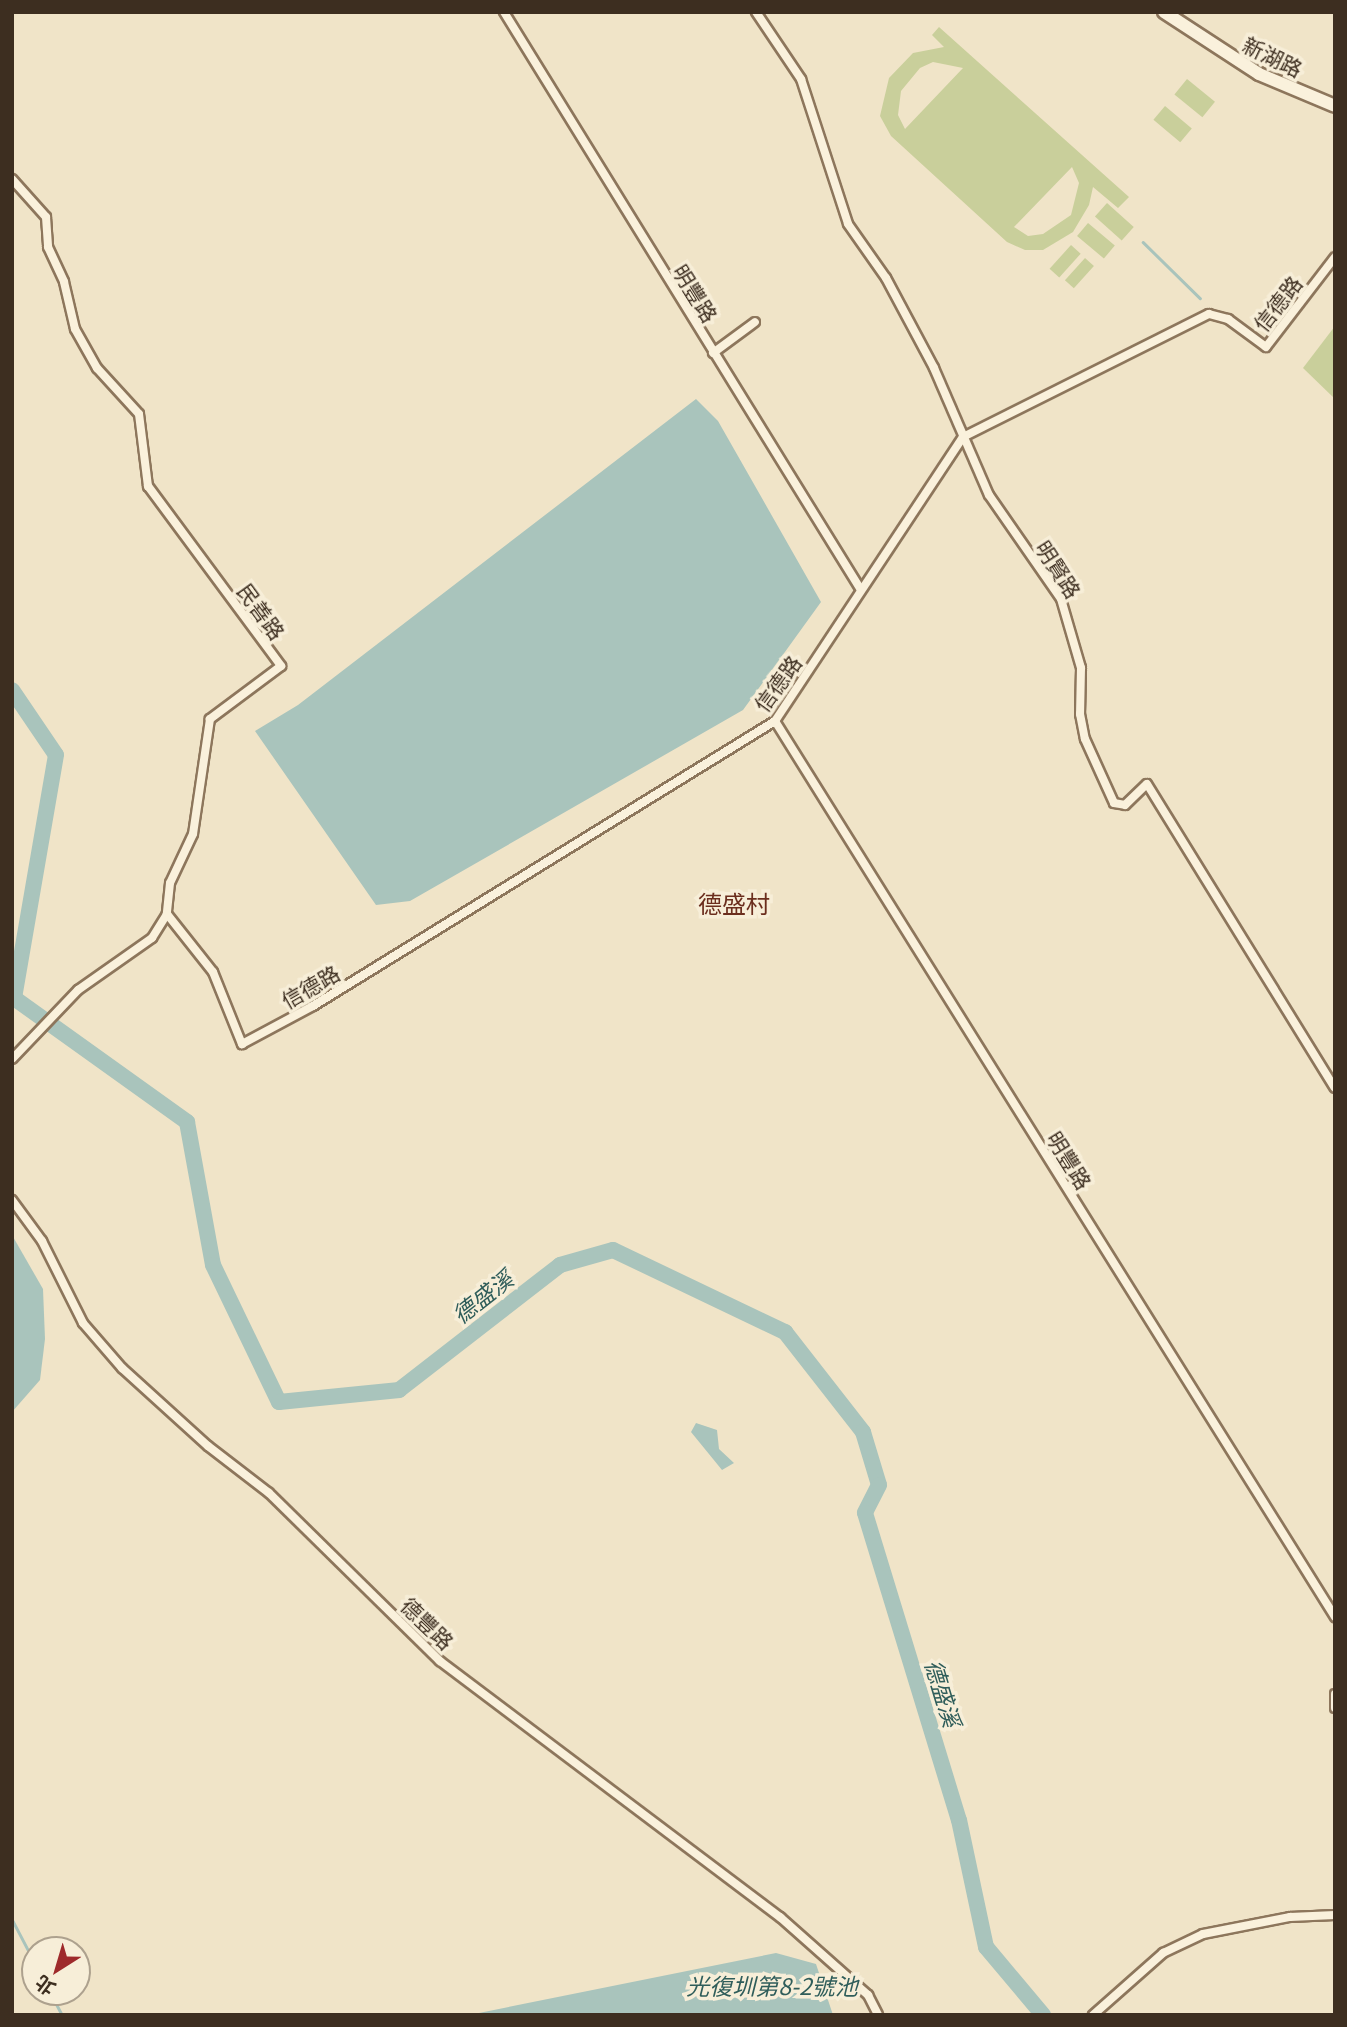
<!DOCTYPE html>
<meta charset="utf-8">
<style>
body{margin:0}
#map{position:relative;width:1347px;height:2027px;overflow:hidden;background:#f0e4c8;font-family:Georgia,"Noto Sans TC",serif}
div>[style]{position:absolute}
.green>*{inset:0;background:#c9cf9b;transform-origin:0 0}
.water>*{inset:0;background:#a9c4bc}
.stream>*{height:2.5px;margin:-1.25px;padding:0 1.25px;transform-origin:1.25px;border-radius:1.25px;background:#a9c4bc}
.river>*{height:16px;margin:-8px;padding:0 8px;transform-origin:8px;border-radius:8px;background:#a9c4bc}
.roads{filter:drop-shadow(2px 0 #8d765c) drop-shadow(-2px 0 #8d765c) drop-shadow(0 2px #8d765c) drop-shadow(0 -2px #8d765c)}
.street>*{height:8px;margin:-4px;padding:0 4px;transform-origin:4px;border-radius:4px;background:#faf1dc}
.secondary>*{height:12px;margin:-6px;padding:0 6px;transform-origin:6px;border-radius:6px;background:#faf1dc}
span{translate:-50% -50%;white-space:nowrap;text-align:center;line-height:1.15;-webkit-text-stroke:7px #f7eed8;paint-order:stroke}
.street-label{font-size:21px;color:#3d2e20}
.water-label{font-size:23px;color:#2f5d5a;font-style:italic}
.quarter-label{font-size:24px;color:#6b2e1e}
.frame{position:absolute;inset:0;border:14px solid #3d2e20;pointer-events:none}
.north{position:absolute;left:21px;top:1936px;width:70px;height:70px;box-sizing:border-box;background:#f7eed8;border:2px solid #ada18e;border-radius:50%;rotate:217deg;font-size:19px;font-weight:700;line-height:28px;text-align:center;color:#3d2e20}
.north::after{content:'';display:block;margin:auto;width:24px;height:32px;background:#9e2a2b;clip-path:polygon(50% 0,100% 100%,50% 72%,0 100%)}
</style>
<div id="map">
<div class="green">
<i style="clip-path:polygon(evenodd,939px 27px,1129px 197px,1118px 208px,1093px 187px,1089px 205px,1073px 232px,1043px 250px,1025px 250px,1007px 242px,891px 136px,880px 116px,889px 78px,913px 53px,944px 47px,932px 35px,939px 27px,933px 62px,963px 68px,905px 129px,898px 115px,901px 91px,920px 68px,933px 62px,939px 27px,1072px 167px,1079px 183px,1071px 215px,1043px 234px,1028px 236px,1014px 227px,1072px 167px)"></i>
<i style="left:1187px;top:79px;width:36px;height:20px;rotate:39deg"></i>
<i style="left:1165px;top:106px;width:35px;height:18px;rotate:40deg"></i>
<i style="left:1107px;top:203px;width:36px;height:18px;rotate:42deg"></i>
<i style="left:1088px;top:223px;width:35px;height:17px;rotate:40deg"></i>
<i style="left:1071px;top:245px;width:13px;height:32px;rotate:42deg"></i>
<i style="left:1085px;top:258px;width:12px;height:30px;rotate:42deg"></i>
<i style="clip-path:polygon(1335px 326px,1335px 399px,1303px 368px)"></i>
</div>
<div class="water">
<i style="clip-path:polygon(696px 399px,718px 421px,821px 602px,743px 710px,410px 901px,376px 905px,255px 731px,298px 705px)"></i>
<i style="clip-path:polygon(12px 1235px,43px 1289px,45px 1339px,40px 1380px,12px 1412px)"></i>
<i style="clip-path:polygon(696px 1423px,717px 1430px,719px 1449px,734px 1463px,722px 1470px,691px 1432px)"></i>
<i style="clip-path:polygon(776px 1953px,816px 1964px,833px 2015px,469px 2015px)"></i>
</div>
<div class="stream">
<i style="left:1143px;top:242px;width:80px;rotate:44.5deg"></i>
<i style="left:12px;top:1919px;width:50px;rotate:62.4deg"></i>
<i style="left:50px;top:1992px;width:26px;rotate:62deg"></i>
</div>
<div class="river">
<i style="left:12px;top:690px;width:78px;rotate:55.9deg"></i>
<i style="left:56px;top:755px;width:247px;rotate:99.8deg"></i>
<i style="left:14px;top:998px;width:213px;rotate:35.6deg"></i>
<i style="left:187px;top:1122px;width:145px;rotate:79.7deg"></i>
<i style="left:213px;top:1265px;width:152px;rotate:64.3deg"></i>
<i style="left:279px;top:1402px;width:121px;rotate:-5.7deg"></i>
<i style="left:399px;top:1390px;width:204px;rotate:-37.8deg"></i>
<i style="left:560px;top:1265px;width:55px;rotate:-15.8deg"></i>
<i style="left:613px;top:1250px;width:191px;rotate:25.5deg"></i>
<i style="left:785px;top:1332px;width:127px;rotate:52deg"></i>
<i style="left:863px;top:1432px;width:55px;rotate:73.2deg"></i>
<i style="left:879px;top:1485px;width:31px;rotate:117deg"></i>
<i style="left:865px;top:1513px;width:321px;rotate:73deg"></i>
<i style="left:959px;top:1820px;width:130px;rotate:78deg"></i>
<i style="left:986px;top:1947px;width:89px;rotate:50deg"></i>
</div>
<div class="roads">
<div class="street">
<i style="left:504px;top:12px;width:679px;rotate:58.3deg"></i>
<i style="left:756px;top:12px;width:81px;rotate:56.1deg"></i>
<i style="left:801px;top:79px;width:152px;rotate:72deg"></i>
<i style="left:848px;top:224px;width:66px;rotate:54.9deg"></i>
<i style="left:886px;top:278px;width:102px;rotate:61.9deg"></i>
<i style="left:934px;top:368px;width:138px;rotate:66.6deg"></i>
<i style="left:989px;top:495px;width:126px;rotate:55.3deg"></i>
<i style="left:1061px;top:599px;width:72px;rotate:73.8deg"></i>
<i style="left:1081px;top:668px;width:46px;rotate:91.2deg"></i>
<i style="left:1080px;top:714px;width:25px;rotate:79deg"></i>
<i style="left:1085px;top:739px;width:70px;rotate:65.6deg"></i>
<i style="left:1114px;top:803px;width:11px;rotate:10deg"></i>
<i style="left:1125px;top:805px;width:30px;rotate:-44deg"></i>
<i style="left:1147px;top:784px;width:357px;rotate:58.3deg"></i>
<i style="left:12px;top:179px;width:51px;rotate:48.2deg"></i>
<i style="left:46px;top:217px;width:30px;rotate:86deg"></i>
<i style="left:48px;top:247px;width:38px;rotate:65deg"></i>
<i style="left:64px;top:282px;width:48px;rotate:76.8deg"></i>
<i style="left:75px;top:329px;width:45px;rotate:60.6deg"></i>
<i style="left:97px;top:368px;width:62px;rotate:47.6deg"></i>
<i style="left:139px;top:414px;width:73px;rotate:82.9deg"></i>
<i style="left:148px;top:486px;width:224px;rotate:53.5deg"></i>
<i style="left:281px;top:666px;width:89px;rotate:143.3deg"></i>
<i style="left:210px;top:719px;width:116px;rotate:98.4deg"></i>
<i style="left:193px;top:834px;width:54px;rotate:115.1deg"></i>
<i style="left:170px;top:883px;width:31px;rotate:96deg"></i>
<i style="left:167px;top:914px;width:28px;rotate:122deg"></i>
<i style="left:152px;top:938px;width:90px;rotate:144.9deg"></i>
<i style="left:78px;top:990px;width:95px;rotate:133.7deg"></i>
<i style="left:713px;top:353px;width:52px;rotate:-36.4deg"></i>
<i style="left:775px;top:721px;width:1057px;rotate:57.99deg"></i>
<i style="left:167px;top:914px;width:74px;rotate:51.6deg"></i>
<i style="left:213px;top:972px;width:78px;rotate:68.1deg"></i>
<i style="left:242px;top:1044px;width:81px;rotate:-28.2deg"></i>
<i style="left:313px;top:1006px;width:543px;rotate:-31.67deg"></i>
<i style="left:775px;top:721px;width:341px;rotate:-56.5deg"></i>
<i style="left:963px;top:437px;width:275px;rotate:-26.6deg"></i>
<i style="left:1209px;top:314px;width:20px;rotate:15deg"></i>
<i style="left:1228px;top:319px;width:47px;rotate:36.4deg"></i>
<i style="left:1266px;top:347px;width:113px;rotate:-52.5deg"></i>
<i style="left:12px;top:1200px;width:51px;rotate:53.8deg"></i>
<i style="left:42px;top:1241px;width:92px;rotate:63.4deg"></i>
<i style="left:83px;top:1323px;width:60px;rotate:49.1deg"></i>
<i style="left:122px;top:1368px;width:116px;rotate:42.2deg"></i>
<i style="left:208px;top:1446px;width:77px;rotate:37.6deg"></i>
<i style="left:269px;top:1493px;width:240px;rotate:44.5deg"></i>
<i style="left:440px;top:1661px;width:426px;rotate:37deg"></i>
<i style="left:780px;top:1917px;width:118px;rotate:41.6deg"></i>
<i style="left:868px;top:1995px;width:22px;rotate:63deg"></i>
<i style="left:1335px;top:1694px;width:14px;rotate:90deg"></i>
<i style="left:1093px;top:2015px;width:94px;rotate:-41.5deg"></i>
<i style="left:1163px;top:1953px;width:44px;rotate:-25.4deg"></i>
<i style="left:1203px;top:1934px;width:89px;rotate:-11.1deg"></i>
<i style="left:1290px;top:1917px;width:45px;rotate:-2.5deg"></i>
</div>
<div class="secondary">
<i style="left:1164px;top:12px;width:113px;rotate:33.1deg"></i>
<i style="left:1259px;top:74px;width:82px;rotate:22.8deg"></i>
</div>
</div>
<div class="street-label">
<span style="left:1273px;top:56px;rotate:26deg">新湖路</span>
<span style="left:696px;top:293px;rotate:58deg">明豐路</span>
<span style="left:1277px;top:303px;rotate:-52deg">信德路</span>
<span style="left:1059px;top:569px;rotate:57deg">明賢路</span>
<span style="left:262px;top:611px;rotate:54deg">民善路</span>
<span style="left:777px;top:683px;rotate:-54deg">信德路</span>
<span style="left:310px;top:986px;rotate:-30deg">信德路</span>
<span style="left:1070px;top:1160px;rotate:58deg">明豐路</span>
<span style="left:428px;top:1623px;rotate:44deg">德豐路</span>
</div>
<div class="water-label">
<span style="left:482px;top:1296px;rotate:-38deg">德盛溪</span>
<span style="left:944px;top:1693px;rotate:73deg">德盛溪</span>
<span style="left:772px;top:1985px">光復圳第8-2號池</span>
</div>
<div class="quarter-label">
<span style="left:734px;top:903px">德盛村</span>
</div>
<div class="frame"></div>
<div class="north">北</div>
</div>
